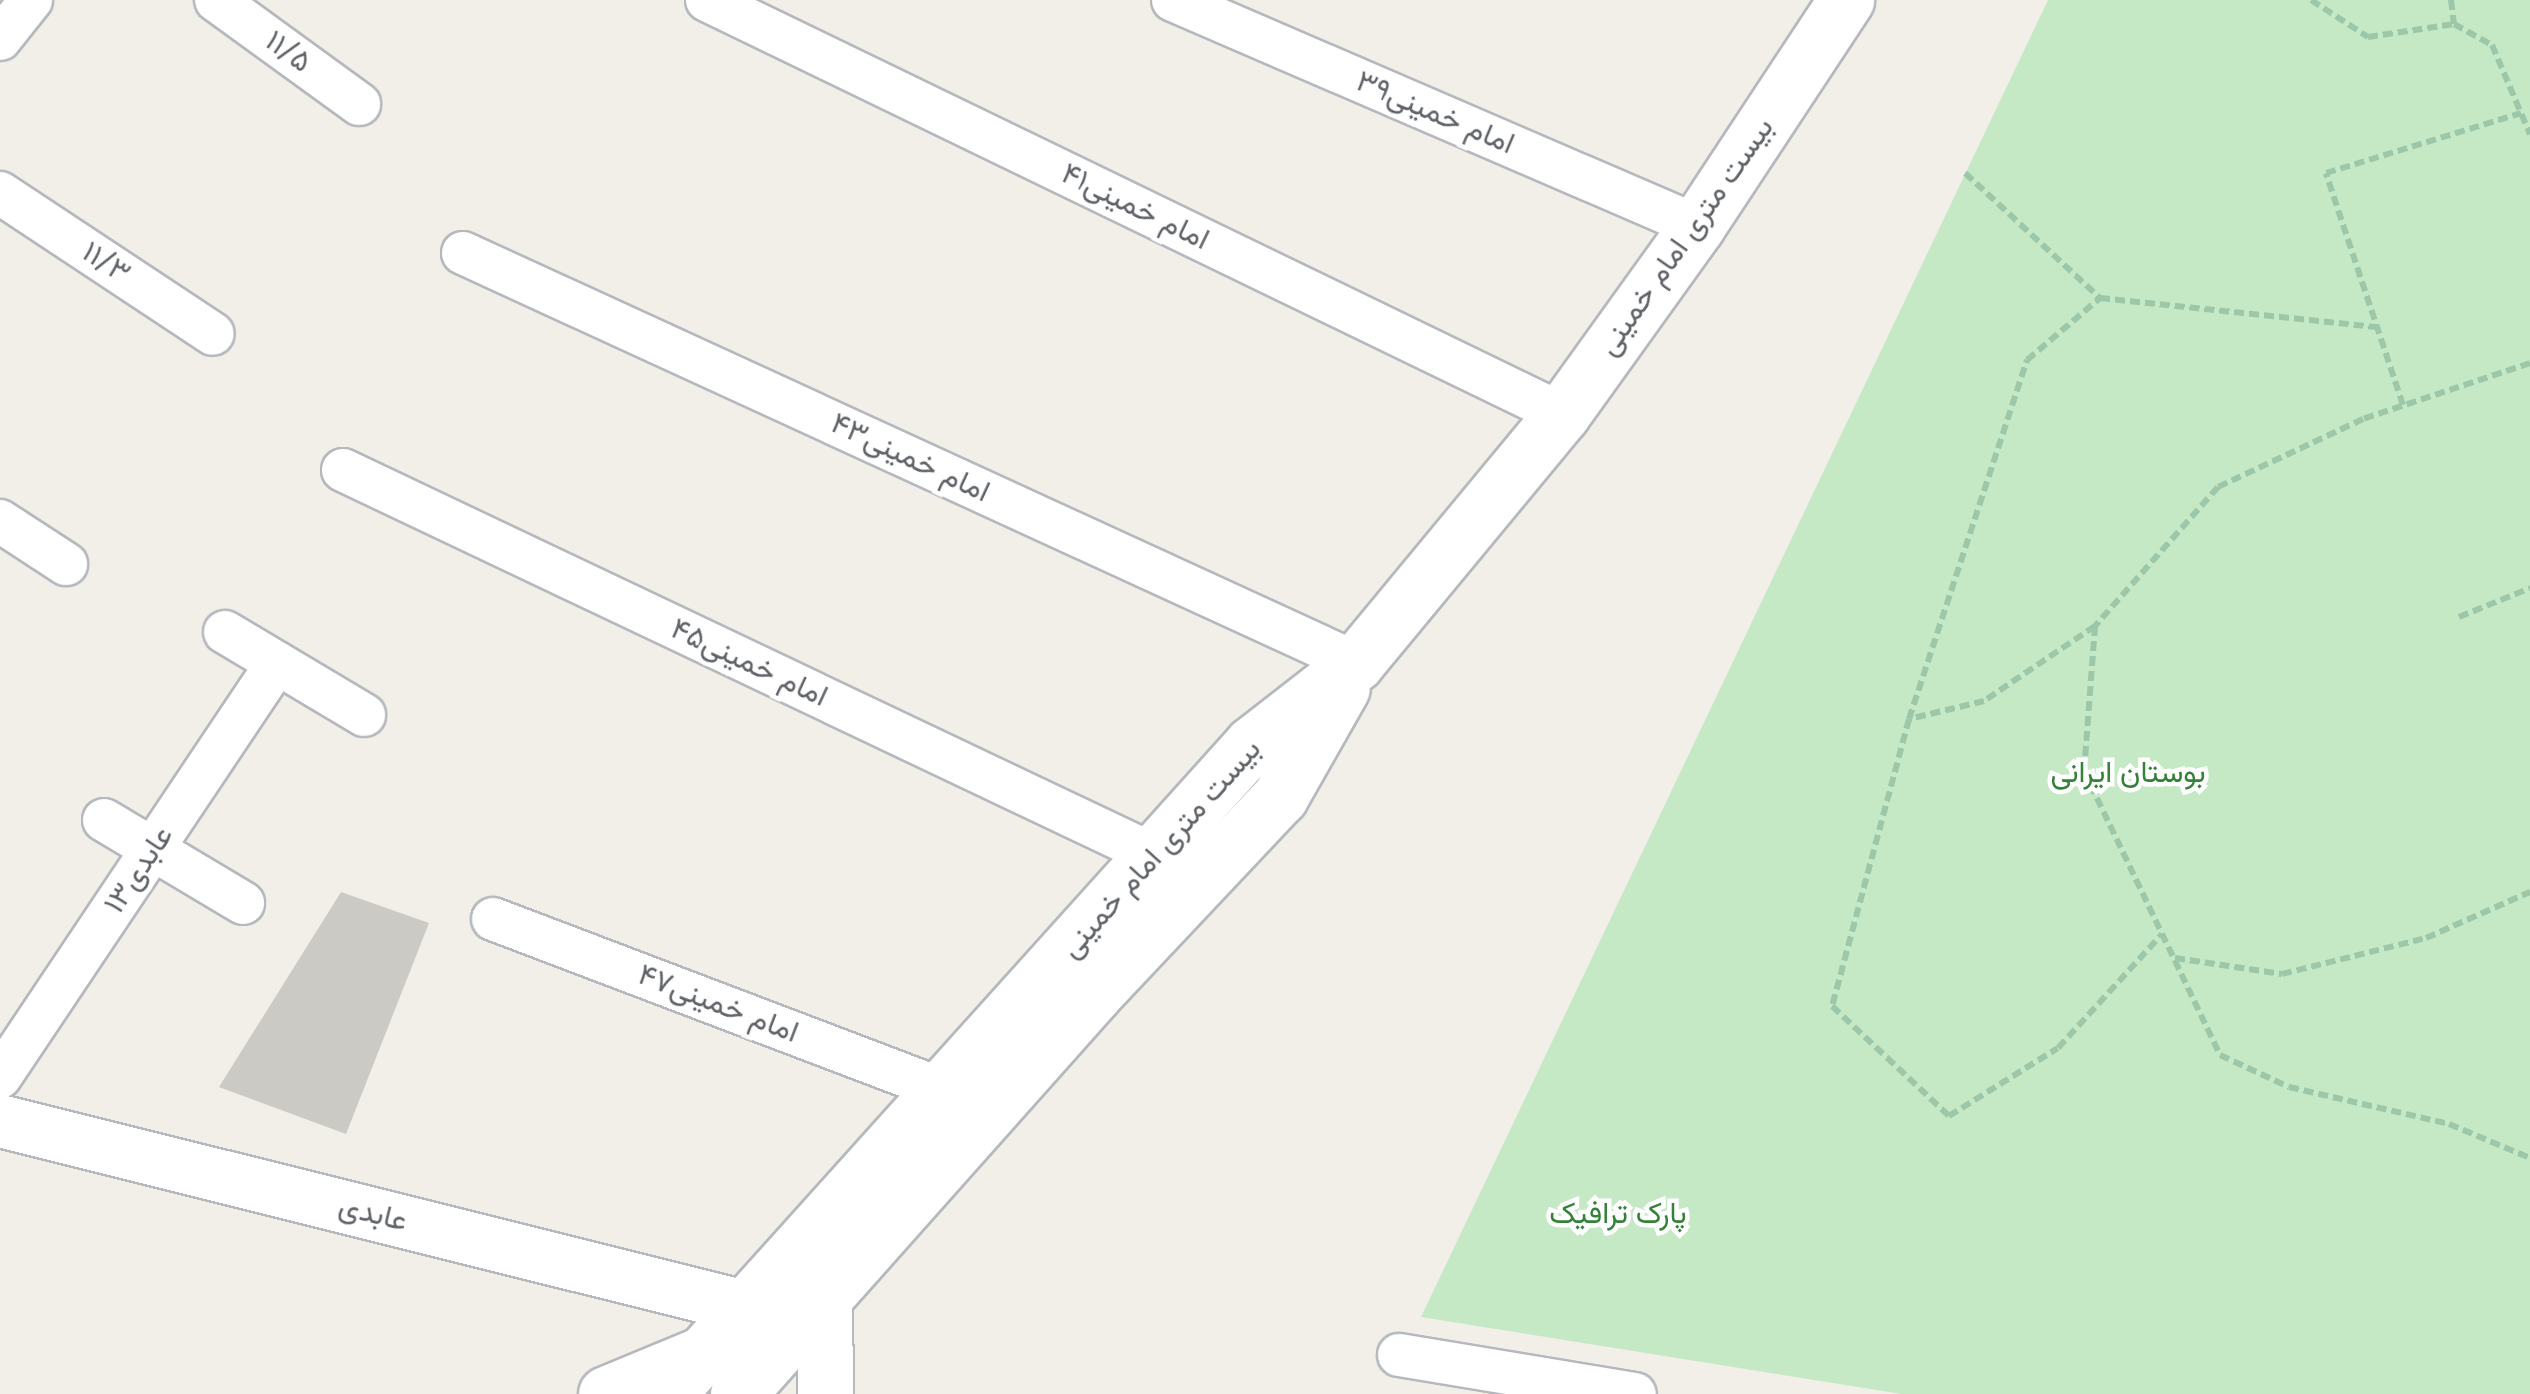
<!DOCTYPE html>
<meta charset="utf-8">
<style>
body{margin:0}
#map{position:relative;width:2530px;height:1394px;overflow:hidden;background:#f1efe8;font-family:"Varela Round",Vazirmatn,sans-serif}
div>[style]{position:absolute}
.green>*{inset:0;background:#c5e8c5}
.building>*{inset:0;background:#cccac5}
.path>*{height:6px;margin-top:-3px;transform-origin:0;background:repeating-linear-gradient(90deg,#9cc7a9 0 10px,transparent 0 15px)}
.roads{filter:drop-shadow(2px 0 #b5b8bc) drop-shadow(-2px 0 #b5b8bc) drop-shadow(0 2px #b5b8bc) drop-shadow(0 -2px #b5b8bc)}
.minor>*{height:42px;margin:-21px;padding:0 21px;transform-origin:21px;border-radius:21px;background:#fff}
.tertiary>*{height:52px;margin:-26px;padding:0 26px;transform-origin:26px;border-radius:26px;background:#fff}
.secondary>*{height:55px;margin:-27.5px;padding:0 27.5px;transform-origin:27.5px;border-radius:27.5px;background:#fff}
span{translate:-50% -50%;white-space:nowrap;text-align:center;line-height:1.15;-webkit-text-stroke:9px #fff;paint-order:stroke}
.street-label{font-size:30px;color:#5f6368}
.park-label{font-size:30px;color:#348238}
</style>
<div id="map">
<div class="green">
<i style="clip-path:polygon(2048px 0,2530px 0,2530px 1394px,1902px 1394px,1421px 1317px)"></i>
</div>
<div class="building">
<i style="clip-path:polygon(341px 892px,429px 923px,346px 1134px,219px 1087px)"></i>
</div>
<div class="path">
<i style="left:2311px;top:0;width:68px;rotate:33deg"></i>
<i style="left:2368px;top:37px;width:87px;rotate:-8.6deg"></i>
<i style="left:2454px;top:24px;width:43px;rotate:28.9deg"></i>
<i style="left:2492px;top:45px;width:97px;rotate:66.9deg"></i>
<i style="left:2451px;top:0;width:24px;rotate:83deg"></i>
<i style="left:1965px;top:173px;width:184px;rotate:42.8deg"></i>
<i style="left:2100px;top:298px;width:279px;rotate:6deg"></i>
<i style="left:2530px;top:363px;width:176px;rotate:161.5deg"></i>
<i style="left:2363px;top:419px;width:160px;rotate:154.9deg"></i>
<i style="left:2218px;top:487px;width:186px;rotate:131.5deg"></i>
<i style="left:2095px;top:626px;width:145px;rotate:94.3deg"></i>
<i style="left:2084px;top:771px;width:315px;rotate:64.4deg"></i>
<i style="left:2220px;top:1055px;width:76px;rotate:24.9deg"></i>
<i style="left:2289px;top:1087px;width:164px;rotate:13deg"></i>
<i style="left:2449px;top:1124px;width:88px;rotate:22.8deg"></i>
<i style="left:2403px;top:405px;width:244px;rotate:-108.4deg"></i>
<i style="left:2326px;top:173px;width:204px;rotate:-17.1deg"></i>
<i style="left:2459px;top:617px;width:77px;rotate:-22.2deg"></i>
<i style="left:2095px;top:626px;width:134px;rotate:146deg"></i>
<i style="left:1984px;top:701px;width:77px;rotate:166.5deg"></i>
<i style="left:1909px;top:719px;width:378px;rotate:-71.8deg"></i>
<i style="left:2027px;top:360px;width:96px;rotate:-40.3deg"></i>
<i style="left:1909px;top:719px;width:297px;rotate:105deg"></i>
<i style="left:1832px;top:1006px;width:161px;rotate:43.2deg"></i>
<i style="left:1949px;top:1116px;width:128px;rotate:-32deg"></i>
<i style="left:2058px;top:1048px;width:154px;rotate:-47.6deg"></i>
<i style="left:2175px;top:958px;width:108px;rotate:8.5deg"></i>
<i style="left:2282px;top:974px;width:148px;rotate:-14deg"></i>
<i style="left:2426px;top:938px;width:114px;rotate:-23.9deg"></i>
</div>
<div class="roads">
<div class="minor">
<i style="left:216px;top:0;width:177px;rotate:36deg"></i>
<i style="left:707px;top:0;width:950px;rotate:25.84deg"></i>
<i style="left:1173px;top:0;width:571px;rotate:23.33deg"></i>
<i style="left:0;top:39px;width:50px;rotate:-51.5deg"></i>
<i style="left:0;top:193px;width:255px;rotate:33.5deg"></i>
<i style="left:463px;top:253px;width:983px;rotate:24.66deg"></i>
<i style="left:343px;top:470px;width:900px;rotate:25.4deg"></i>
<i style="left:0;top:521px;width:79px;rotate:33.1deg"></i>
<i style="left:225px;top:632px;width:162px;rotate:30.8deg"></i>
<i style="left:104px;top:820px;width:162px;rotate:30.8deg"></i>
<i style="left:493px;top:919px;width:481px;rotate:20.8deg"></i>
<i style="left:0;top:1077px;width:498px;rotate:-56.2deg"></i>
<i style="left:1399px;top:1355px;width:239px;rotate:9.4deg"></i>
</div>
<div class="tertiary">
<i style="left:0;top:1121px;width:768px;rotate:14.02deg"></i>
</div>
<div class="secondary">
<i style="left:824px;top:1296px;width:98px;rotate:89.4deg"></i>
<i style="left:606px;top:1394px;width:102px;rotate:-22.5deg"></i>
<i style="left:667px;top:1394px;width:874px;rotate:-48.01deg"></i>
<i style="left:1252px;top:744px;width:132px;rotate:-37.9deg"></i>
<i style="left:1356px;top:663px;width:323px;rotate:-50.4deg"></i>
<i style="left:1562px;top:414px;width:231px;rotate:-54.3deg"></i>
<i style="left:1697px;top:226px;width:271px;rotate:-56.6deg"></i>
<i style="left:738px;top:1394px;width:537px;rotate:-48.32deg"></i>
<i style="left:1095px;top:993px;width:270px;rotate:-46.7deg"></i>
<i style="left:1280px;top:797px;width:125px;rotate:-60.4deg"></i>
</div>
</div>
<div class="street-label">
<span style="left:288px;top:52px;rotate:36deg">۱۱/۵</span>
<span style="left:1435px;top:113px;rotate:23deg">امام خمینی۳۹</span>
<span style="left:1135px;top:207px;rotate:26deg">امام خمینی۴۱</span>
<span style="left:1686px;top:237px;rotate:-55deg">بیست متری امام خمینی</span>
<span style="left:106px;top:263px;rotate:33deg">۱۱/۳</span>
<span style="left:910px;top:458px;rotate:25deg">امام خمینی۴۳</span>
<span style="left:749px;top:663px;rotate:25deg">امام خمینی۴۵</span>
<span style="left:1161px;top:849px;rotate:-48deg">بیست متری امام خمینی</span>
<span style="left:139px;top:870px;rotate:-56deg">عابدی۱۳</span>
<span style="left:718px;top:1004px;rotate:21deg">امام خمینی۴۷</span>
<span style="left:373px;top:1214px;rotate:14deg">عابدی</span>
</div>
<div class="park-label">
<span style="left:2128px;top:773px">بوستان ایرانی</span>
<span style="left:1618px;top:1214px">پارک ترافیک</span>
</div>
</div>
